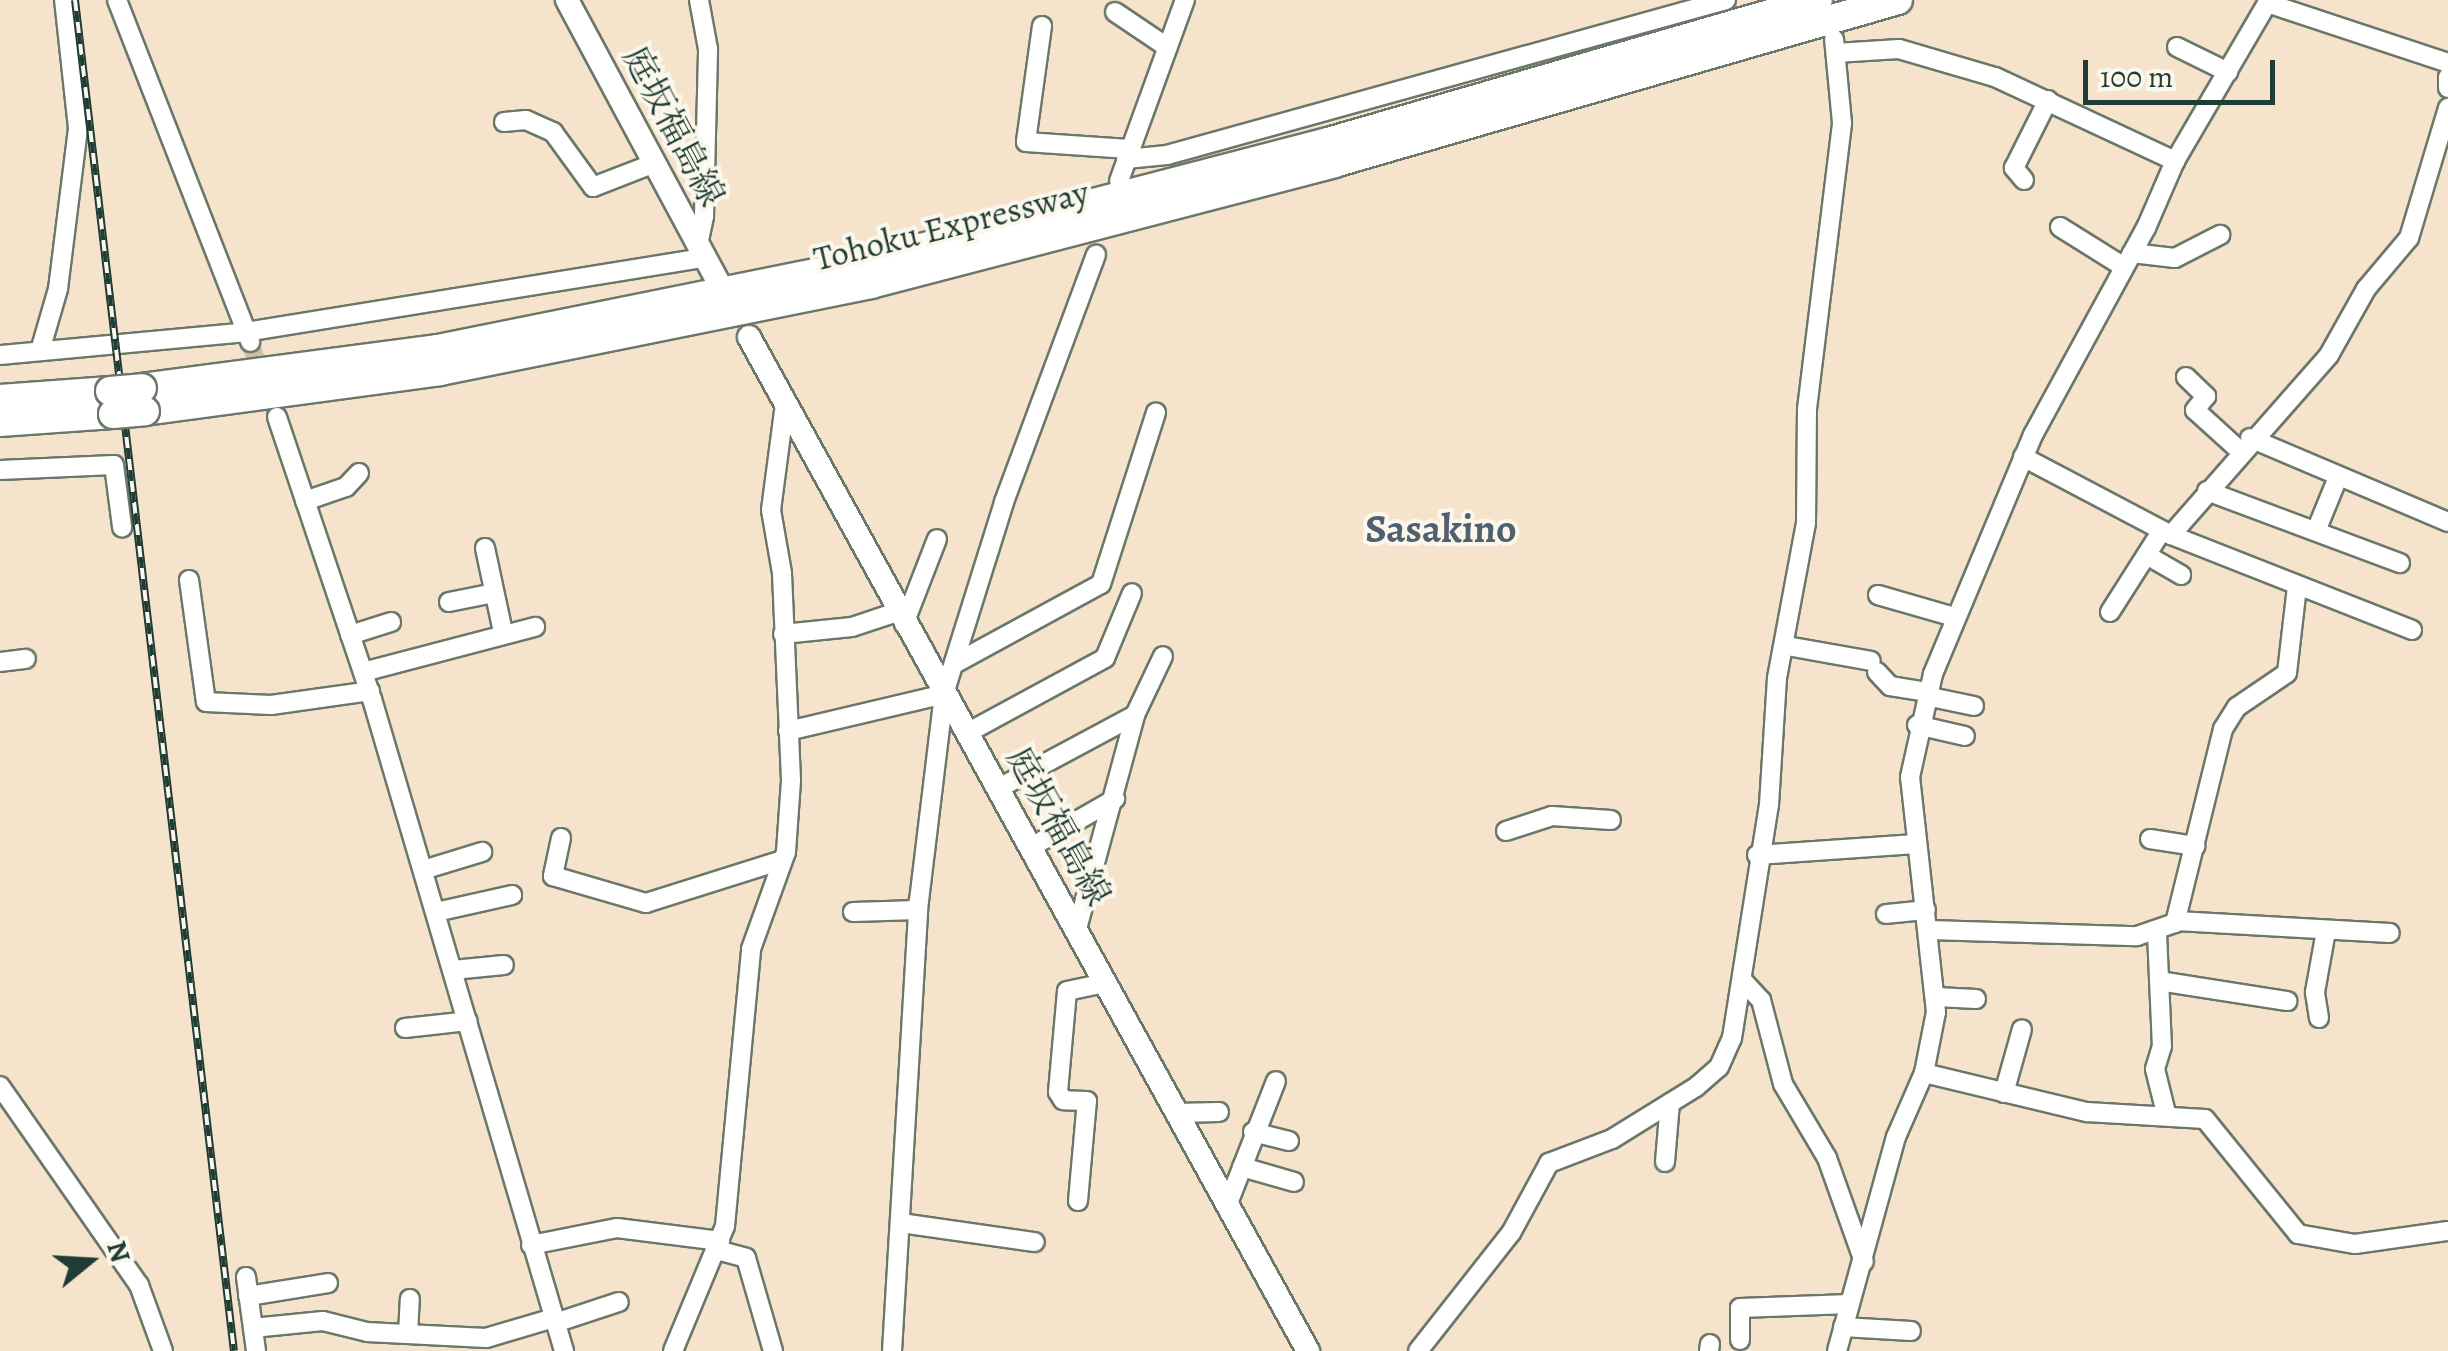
<!DOCTYPE html>
<meta charset="utf-8">
<style>
body{margin:0}
#map{position:relative;width:2448px;height:1351px;overflow:hidden;background:#f6e3cb;font-family:Alegreya,"Noto Serif JP",serif}
div>[style]{position:absolute}
.minor-tunnel>*{height:18px;margin-top:-9px;transform-origin:0;background:repeating-linear-gradient(90deg,#cbc2ad 0 18px,transparent 0 27px)}
.roads{filter:drop-shadow(2px 0 #6a7769) drop-shadow(-2px 0 #6a7769) drop-shadow(0 2px #6a7769) drop-shadow(0 -2px #6a7769)}
.minor>*{height:18px;margin:-9px;padding:0 9px;transform-origin:9px;border-radius:9px;background:#fff}
.major>*{height:22px;margin:-11px;padding:0 11px;transform-origin:11px;border-radius:11px;background:#fff}
.highway>*{height:28px;margin:-14px;padding:0 14px;transform-origin:14px;border-radius:14px;background:#fff}
.rail>*{height:8px;margin-top:-4px;transform-origin:0;background:repeating-linear-gradient(90deg,#fbf7ec 0 11px,#1f3d34 0 22px);box-sizing:border-box;border-block:2px solid #1f3d34}
.bridges{filter:drop-shadow(2px 0 #6a7769) drop-shadow(-2px 0 #6a7769) drop-shadow(0 2px #6a7769) drop-shadow(0 -2px #6a7769)}
.highway-bridge>*{height:28px;margin:-14px;padding:0 14px;transform-origin:14px;border-radius:14px;background:#fff}
span{translate:-50% -50%;white-space:nowrap;text-align:center;line-height:1.15;-webkit-text-stroke:8px #fbf7ec;paint-order:stroke}
.street-label{font-size:35px;color:#1f3d34}
.quarter-label{font-size:40px;color:#51606f;font-weight:700}
.north{position:absolute;left:40px;top:1211px;width:100px;height:100px;-webkit-text-stroke:8px #fbf7ec;paint-order:stroke;rotate:72deg;font-size:28px;font-weight:700;line-height:40px;text-align:center;color:#1f3d34}
.north::after{content:'';display:block;margin:auto;width:35px;height:45px;background:#1f3d34;clip-path:polygon(50% 0,100% 100%,50% 72%,0 100%)}
.scale{position:absolute;left:2083px;top:60px;width:192px;height:45px;box-sizing:border-box;border:5px solid #1f3d34;border-top:0;padding-left:12px;font-size:30px;line-height:35px;white-space:nowrap;color:#1f3d34;-webkit-text-stroke:8px #fbf7ec;paint-order:stroke}
</style>
<div id="map">
<div class="minor-tunnel">
<i style="left:250px;top:343px;width:79px;rotate:70deg"></i>
</div>
<div class="roads">
<div class="minor">
<i style="left:117px;top:0;width:367px;rotate:68.7deg"></i>
<i style="left:2267px;top:3px;width:191px;rotate:18.3deg"></i>
<i style="left:1115px;top:12px;width:63px;rotate:33.9deg"></i>
<i style="left:1042px;top:26px;width:117px;rotate:97.9deg"></i>
<i style="left:1026px;top:142px;width:103px;rotate:3.9deg"></i>
<i style="left:2177px;top:47px;width:57px;rotate:26.1deg"></i>
<i style="left:1836px;top:53px;width:63px;rotate:-3.6deg"></i>
<i style="left:1899px;top:49px;width:100px;rotate:16.3deg"></i>
<i style="left:1995px;top:77px;width:199px;rotate:25deg"></i>
<i style="left:2448px;top:77px;width:11px;rotate:90deg"></i>
<i style="left:504px;top:122px;width:22px;rotate:-5deg"></i>
<i style="left:526px;top:120px;width:30px;rotate:24deg"></i>
<i style="left:553px;top:132px;width:68px;rotate:54deg"></i>
<i style="left:593px;top:187px;width:66px;rotate:-21.2deg"></i>
<i style="left:1126px;top:159px;width:41px;rotate:-5.6deg"></i>
<i style="left:1167px;top:155px;width:580px;rotate:-15.5deg"></i>
<i style="left:2024px;top:180px;width:16px;rotate:-130deg"></i>
<i style="left:2014px;top:168px;width:76px;rotate:-63.4deg"></i>
<i style="left:1119px;top:181px;width:193px;rotate:-70deg"></i>
<i style="left:2060px;top:227px;width:75px;rotate:32deg"></i>
<i style="left:698px;top:245px;width:30px;rotate:-78deg"></i>
<i style="left:704px;top:216px;width:167px;rotate:-88.6deg"></i>
<i style="left:708px;top:49px;width:50px;rotate:-100.4deg"></i>
<i style="left:2132px;top:253px;width:43px;rotate:6.6deg"></i>
<i style="left:2175px;top:258px;width:51px;rotate:-27.1deg"></i>
<i style="left:40px;top:351px;width:65px;rotate:-73.8deg"></i>
<i style="left:58px;top:289px;width:162px;rotate:-82.9deg"></i>
<i style="left:78px;top:128px;width:129px;rotate:-96.2deg"></i>
<i style="left:0;top:355px;width:247px;rotate:-5.3deg"></i>
<i style="left:246px;top:332px;width:465px;rotate:-9.2deg"></i>
<i style="left:2186px;top:377px;width:28px;rotate:44deg"></i>
<i style="left:2206px;top:396px;width:18px;rotate:128deg"></i>
<i style="left:2195px;top:410px;width:59px;rotate:42.3deg"></i>
<i style="left:277px;top:417px;width:298px;rotate:71.4deg"></i>
<i style="left:372px;top:699px;width:680px;rotate:73.59deg"></i>
<i style="left:2250px;top:438px;width:215px;rotate:23deg"></i>
<i style="left:2023px;top:457px;width:167px;rotate:27.8deg"></i>
<i style="left:2171px;top:535px;width:240px;rotate:-48.7deg"></i>
<i style="left:2329px;top:355px;width:76px;rotate:-60.7deg"></i>
<i style="left:2366px;top:289px;width:67px;rotate:-49.9deg"></i>
<i style="left:2409px;top:238px;width:136px;rotate:-73.3deg"></i>
<i style="left:0;top:470px;width:114px;rotate:-2.5deg"></i>
<i style="left:114px;top:465px;width:63px;rotate:82.6deg"></i>
<i style="left:2207px;top:491px;width:206px;rotate:20.5deg"></i>
<i style="left:305px;top:501px;width:43px;rotate:-18.9deg"></i>
<i style="left:346px;top:487px;width:19px;rotate:-47deg"></i>
<i style="left:2316px;top:531px;width:58px;rotate:-67.8deg"></i>
<i style="left:2171px;top:535px;width:259px;rotate:21.5deg"></i>
<i style="left:485px;top:548px;width:86px;rotate:77.9deg"></i>
<i style="left:2150px;top:557px;width:36px;rotate:30deg"></i>
<i style="left:189px;top:580px;width:123px;rotate:82.1deg"></i>
<i style="left:206px;top:702px;width:65px;rotate:2.6deg"></i>
<i style="left:271px;top:705px;width:100px;rotate:-8deg"></i>
<i style="left:1878px;top:595px;width:79px;rotate:16.1deg"></i>
<i style="left:449px;top:602px;width:46px;rotate:-11.3deg"></i>
<i style="left:2110px;top:612px;width:95px;rotate:-57.5deg"></i>
<i style="left:904px;top:624px;width:91px;rotate:-68.8deg"></i>
<i style="left:783px;top:634px;width:69px;rotate:-5.8deg"></i>
<i style="left:852px;top:627px;width:47px;rotate:-18.4deg"></i>
<i style="left:350px;top:635px;width:43px;rotate:-17.6deg"></i>
<i style="left:1787px;top:646px;width:85px;rotate:10.1deg"></i>
<i style="left:0;top:662px;width:26px;rotate:-7deg"></i>
<i style="left:954px;top:664px;width:167px;rotate:-28.6deg"></i>
<i style="left:1101px;top:584px;width:180px;rotate:-72.2deg"></i>
<i style="left:363px;top:672px;width:178px;rotate:-14.7deg"></i>
<i style="left:1877px;top:672px;width:19px;rotate:47deg"></i>
<i style="left:1890px;top:686px;width:37px;rotate:9deg"></i>
<i style="left:1926px;top:696px;width:49px;rotate:11.8deg"></i>
<i style="left:1917px;top:725px;width:49px;rotate:12.9deg"></i>
<i style="left:788px;top:731px;width:160px;rotate:-13.3deg"></i>
<i style="left:967px;top:733px;width:157px;rotate:-28.5deg"></i>
<i style="left:1105px;top:658px;width:70px;rotate:-67.4deg"></i>
<i style="left:999px;top:788px;width:154px;rotate:-28.2deg"></i>
<i style="left:1135px;top:715px;width:65px;rotate:-64.6deg"></i>
<i style="left:1506px;top:831px;width:48px;rotate:-18.1deg"></i>
<i style="left:1552px;top:816px;width:59px;rotate:3.9deg"></i>
<i style="left:561px;top:838px;width:39px;rotate:102deg"></i>
<i style="left:553px;top:876px;width:97px;rotate:16.2deg"></i>
<i style="left:646px;top:903px;width:143px;rotate:-17.5deg"></i>
<i style="left:2150px;top:839px;width:46px;rotate:8.8deg"></i>
<i style="left:1031px;top:847px;width:97px;rotate:-29.7deg"></i>
<i style="left:1757px;top:855px;width:159px;rotate:-4deg"></i>
<i style="left:423px;top:870px;width:62px;rotate:-17deg"></i>
<i style="left:436px;top:912px;width:78px;rotate:-12.6deg"></i>
<i style="left:853px;top:912px;width:65px;rotate:-1.8deg"></i>
<i style="left:1886px;top:914px;width:40px;rotate:-5.7deg"></i>
<i style="left:2177px;top:921px;width:213px;rotate:3.2deg"></i>
<i style="left:1077px;top:929px;width:222px;rotate:-74.8deg"></i>
<i style="left:1929px;top:930px;width:208px;rotate:1.7deg"></i>
<i style="left:2137px;top:936px;width:40px;rotate:-18.9deg"></i>
<i style="left:2175px;top:923px;width:200px;rotate:-76.1deg"></i>
<i style="left:2223px;top:729px;width:26px;rotate:-58deg"></i>
<i style="left:2237px;top:707px;width:60px;rotate:-34.2deg"></i>
<i style="left:2287px;top:673px;width:88px;rotate:-83.4deg"></i>
<i style="left:2157px;top:933px;width:113px;rotate:87.5deg"></i>
<i style="left:2162px;top:1046px;width:24px;rotate:107deg"></i>
<i style="left:2155px;top:1069px;width:45px;rotate:76deg"></i>
<i style="left:453px;top:970px;width:51px;rotate:-5.6deg"></i>
<i style="left:2159px;top:981px;width:130px;rotate:8.9deg"></i>
<i style="left:1744px;top:982px;width:25px;rotate:47deg"></i>
<i style="left:1761px;top:1000px;width:87px;rotate:75.3deg"></i>
<i style="left:1783px;top:1084px;width:86px;rotate:59.3deg"></i>
<i style="left:1827px;top:1158px;width:110px;rotate:70.4deg"></i>
<i style="left:1937px;top:997px;width:39px;rotate:3deg"></i>
<i style="left:2319px;top:1018px;width:26px;rotate:-99deg"></i>
<i style="left:2315px;top:992px;width:62px;rotate:-79.8deg"></i>
<i style="left:405px;top:1028px;width:63px;rotate:-6.3deg"></i>
<i style="left:1924px;top:1073px;width:168px;rotate:13.5deg"></i>
<i style="left:2087px;top:1112px;width:118px;rotate:3.4deg"></i>
<i style="left:2205px;top:1119px;width:148px;rotate:51deg"></i>
<i style="left:2298px;top:1234px;width:58px;rotate:10deg"></i>
<i style="left:2355px;top:1244px;width:94px;rotate:-8deg"></i>
<i style="left:0;top:1086px;width:243px;rotate:55.1deg"></i>
<i style="left:139px;top:1285px;width:70px;rotate:70deg"></i>
<i style="left:2004px;top:1093px;width:66px;rotate:-74.3deg"></i>
<i style="left:1177px;top:1113px;width:42px;rotate:-1.4deg"></i>
<i style="left:1253px;top:1132px;width:37px;rotate:14deg"></i>
<i style="left:1665px;top:1162px;width:59px;rotate:-85.2deg"></i>
<i style="left:1242px;top:1167px;width:54px;rotate:16.1deg"></i>
<i style="left:1078px;top:1201px;width:100px;rotate:-84.9deg"></i>
<i style="left:1087px;top:1101px;width:24px;rotate:-178deg"></i>
<i style="left:1063px;top:1100px;width:9px;rotate:-122deg"></i>
<i style="left:1058px;top:1092px;width:101px;rotate:-84.9deg"></i>
<i style="left:1067px;top:991px;width:40px;rotate:-12deg"></i>
<i style="left:1227px;top:1206px;width:134px;rotate:-68.6deg"></i>
<i style="left:901px;top:1223px;width:135px;rotate:8.1deg"></i>
<i style="left:531px;top:1245px;width:88px;rotate:-11.2deg"></i>
<i style="left:617px;top:1228px;width:104px;rotate:7.2deg"></i>
<i style="left:717px;top:1250px;width:30px;rotate:15deg"></i>
<i style="left:746px;top:1258px;width:97px;rotate:73.8deg"></i>
<i style="left:246px;top:1277px;width:75px;rotate:82.3deg"></i>
<i style="left:248px;top:1296px;width:81px;rotate:-9.2deg"></i>
<i style="left:555px;top:1323px;width:67px;rotate:-18.2deg"></i>
<i style="left:1843px;top:1327px;width:68px;rotate:3.4deg"></i>
<i style="left:253px;top:1328px;width:70px;rotate:-5.7deg"></i>
<i style="left:323px;top:1321px;width:45px;rotate:14deg"></i>
<i style="left:367px;top:1332px;width:119px;rotate:2.9deg"></i>
<i style="left:486px;top:1338px;width:71px;rotate:-16.4deg"></i>
<i style="left:408px;top:1334px;width:35px;rotate:-87deg"></i>
<i style="left:1740px;top:1340px;width:32px;rotate:-90deg"></i>
<i style="left:1740px;top:1308px;width:110px;rotate:-2.1deg"></i>
<i style="left:673px;top:1351px;width:135px;rotate:-67.4deg"></i>
<i style="left:725px;top:1226px;width:278px;rotate:-84.6deg"></i>
<i style="left:751px;top:949px;width:103px;rotate:-70.2deg"></i>
<i style="left:786px;top:852px;width:72px;rotate:-86deg"></i>
<i style="left:791px;top:780px;width:207px;rotate:-92.5deg"></i>
<i style="left:782px;top:573px;width:64px;rotate:-99.9deg"></i>
<i style="left:771px;top:510px;width:107px;rotate:-82.5deg"></i>
<i style="left:892px;top:1351px;width:451px;rotate:-86.6deg"></i>
<i style="left:919px;top:901px;width:209px;rotate:-83.1deg"></i>
<i style="left:944px;top:694px;width:201px;rotate:-72.6deg"></i>
<i style="left:1004px;top:502px;width:264px;rotate:-69.6deg"></i>
<i style="left:1418px;top:1351px;width:150px;rotate:-51.8deg"></i>
<i style="left:1511px;top:1233px;width:80px;rotate:-61.5deg"></i>
<i style="left:1549px;top:1163px;width:67px;rotate:-20.9deg"></i>
<i style="left:1612px;top:1139px;width:99px;rotate:-31.8deg"></i>
<i style="left:1696px;top:1087px;width:30px;rotate:-41deg"></i>
<i style="left:1719px;top:1067px;width:32px;rotate:-66deg"></i>
<i style="left:1732px;top:1038px;width:236px;rotate:-81deg"></i>
<i style="left:1769px;top:805px;width:127px;rotate:-86.4deg"></i>
<i style="left:1777px;top:678px;width:158px;rotate:-79.4deg"></i>
<i style="left:1806px;top:523px;width:114px;rotate:-89.5deg"></i>
<i style="left:1807px;top:409px;width:288px;rotate:-83deg"></i>
<i style="left:1842px;top:123px;width:84px;rotate:-95.4deg"></i>
<i style="left:1709px;top:1351px;width:7px;rotate:-82deg"></i>
<i style="left:1837px;top:1351px;width:222px;rotate:-74.6deg"></i>
<i style="left:1896px;top:1137px;width:70px;rotate:-66.4deg"></i>
<i style="left:1924px;top:1073px;width:62px;rotate:-78.9deg"></i>
<i style="left:1936px;top:1012px;width:236px;rotate:-96.3deg"></i>
<i style="left:1910px;top:777px;width:106px;rotate:-77.4deg"></i>
<i style="left:1933px;top:674px;width:259px;rotate:-67.3deg"></i>
<i style="left:2033px;top:435px;width:236px;rotate:-61.4deg"></i>
<i style="left:2146px;top:228px;width:73px;rotate:-66.6deg"></i>
<i style="left:2175px;top:161px;width:186px;rotate:-59.7deg"></i>
</div>
<div class="major">
<i style="left:567px;top:0;width:322px;rotate:61.8deg"></i>
<i style="left:749px;top:337px;width:1158px;rotate:61.13deg"></i>
</div>
<div class="highway">
<i style="left:142px;top:388px;width:299px;rotate:-7.5deg"></i>
<i style="left:438px;top:349px;width:434px;rotate:-11.4deg"></i>
<i style="left:863px;top:263px;width:480px;rotate:-14.6deg"></i>
<i style="left:1328px;top:142px;width:510px;rotate:-16.16deg"></i>
<i style="left:0;top:399px;width:110px;rotate:-4.2deg"></i>
<i style="left:145px;top:411px;width:298px;rotate:-7.7deg"></i>
<i style="left:440px;top:371px;width:440px;rotate:-11.4deg"></i>
<i style="left:871px;top:284px;width:479px;rotate:-14.6deg"></i>
<i style="left:1334px;top:163px;width:587px;rotate:-16.12deg"></i>
<i style="left:0;top:422px;width:113px;rotate:-4deg"></i>
</div>
</div>
<div class="rail">
<i style="left:75px;top:0;width:1360px;rotate:83.29deg"></i>
</div>
<div class="bridges">
<div class="highway-bridge">
<i style="left:110px;top:391px;width:32px;rotate:-5deg"></i>
<i style="left:113px;top:414px;width:32px;rotate:-5deg"></i>
</div>
</div>
<div class="street-label">
<span style="left:674px;top:126px;rotate:62deg">庭坂福島線</span>
<span style="left:951px;top:225px;rotate:-14deg">Tohoku Expressway</span>
<span style="left:1059px;top:826px;rotate:61deg">庭坂福島線</span>
</div>
<div class="quarter-label">
<span style="left:1441px;top:529px">Sasakino</span>
</div>
<div class="north">N</div>
<div class="scale">100 m</div>
</div>
